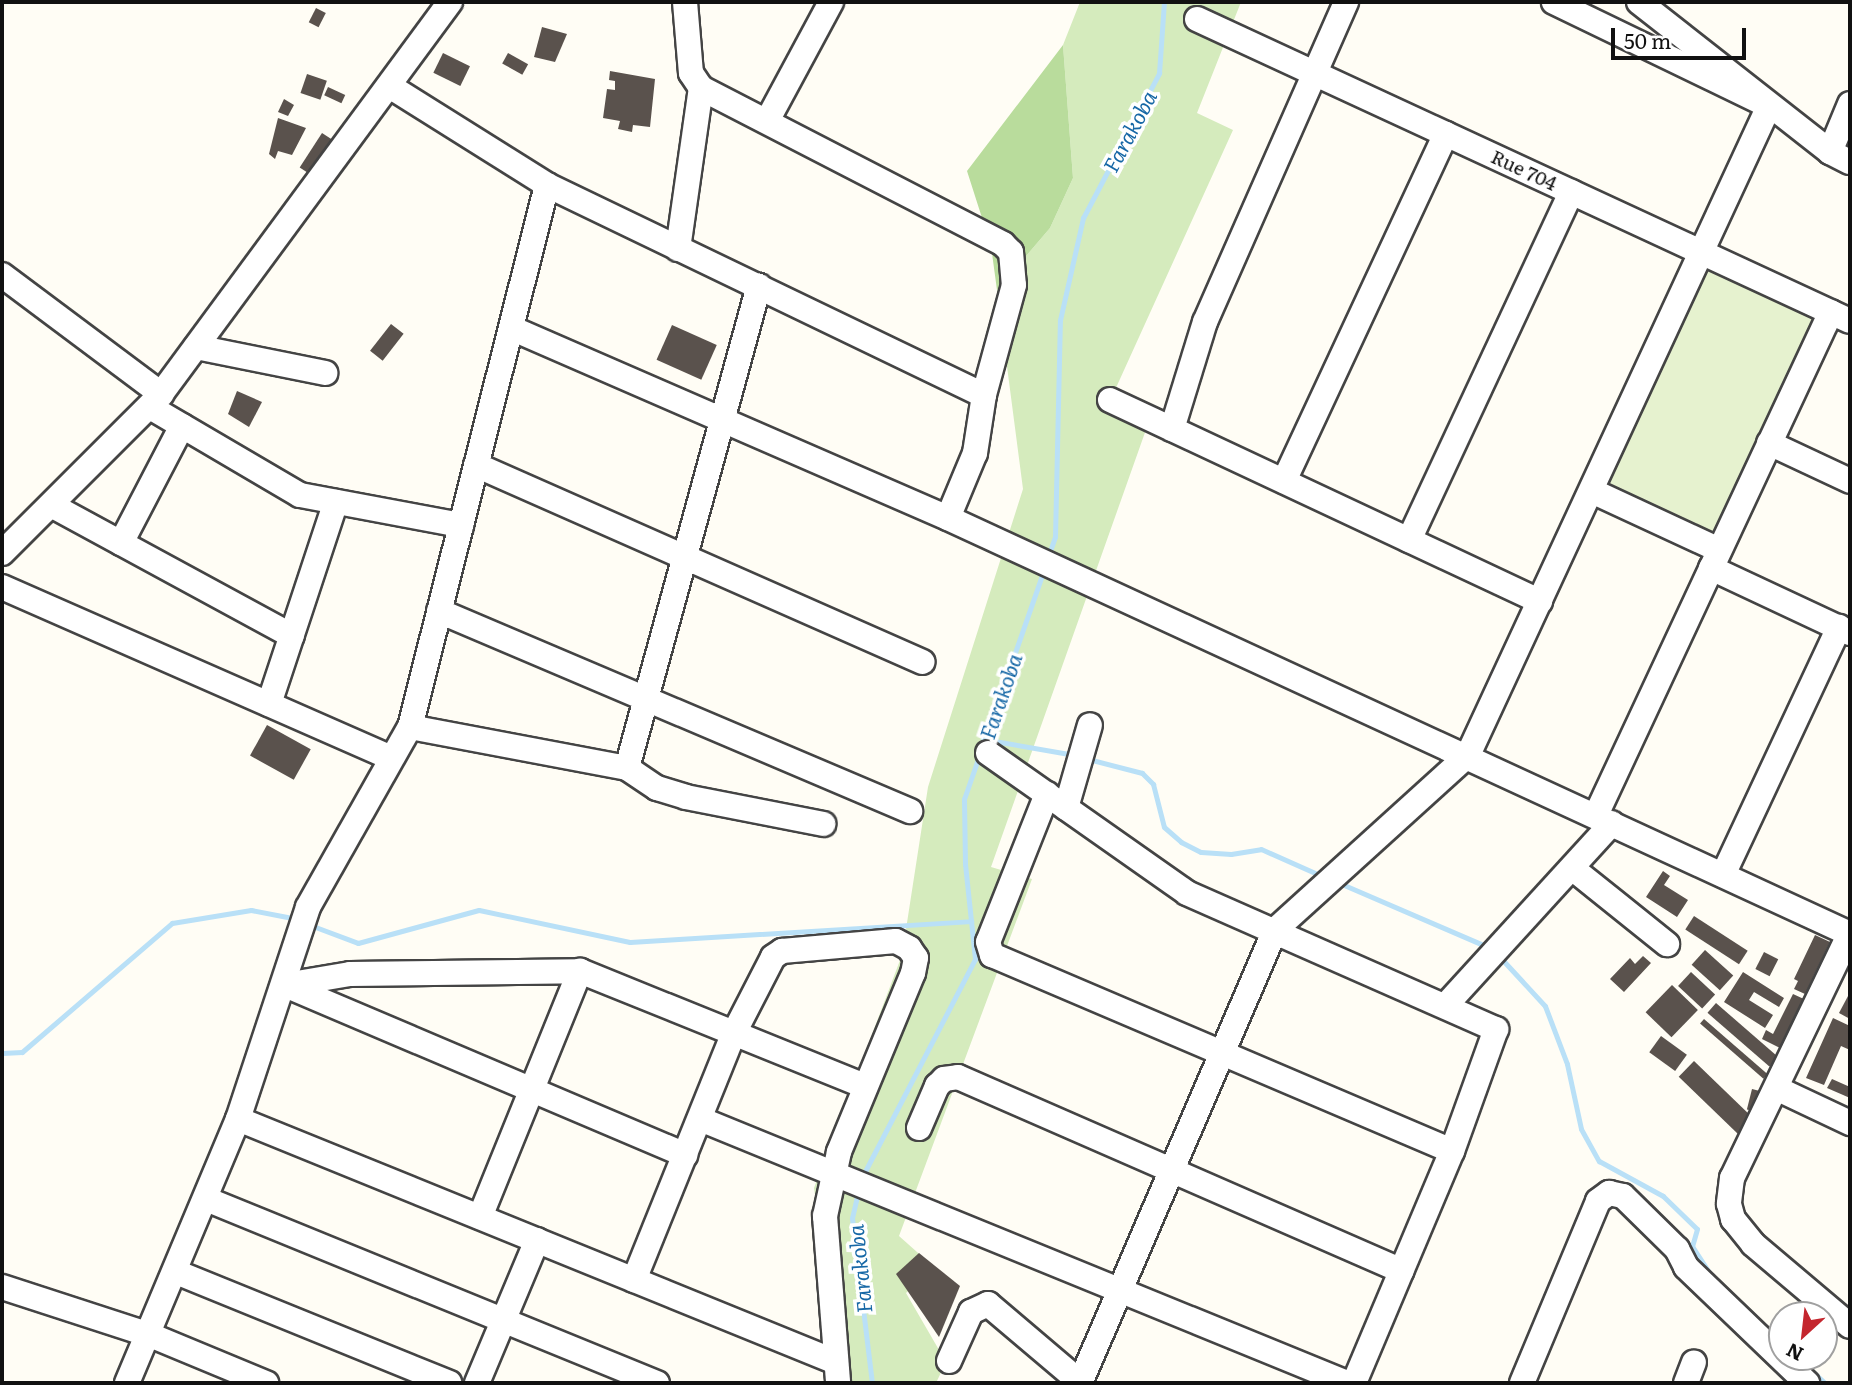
<!DOCTYPE html>
<style>
body{margin:0}
#map{position:relative;width:1852px;height:1385px;overflow:hidden;background:#fffdf5;font-family:Literata,serif}
div>[style]{position:absolute}
.green>*{inset:0;background:#d5ebbd}
.forest>*{inset:0;background:#b9dc9c}
.pitch>*{inset:0;background:#e6f2cf;transform-origin:0 0}
.stream>*{height:5px;margin:-2.5px;padding:0 2.5px;transform-origin:2.5px;border-radius:2.5px;background:#b9e0f7}
.building>*{inset:0;background:#5a524d;transform-origin:0 0}
.roads{filter:drop-shadow(2px 0 #444) drop-shadow(-2px 0 #444) drop-shadow(0 2px #444) drop-shadow(0 -2px #444)}
.minor>*{height:24px;margin:-12px;padding:0 12px;transform-origin:12px;border-radius:12px;background:#fff}
span{translate:-50% -50%;white-space:nowrap;text-align:center;line-height:1.15;-webkit-text-stroke:7px #fff;paint-order:stroke}
.street-label{font-size:19px;color:#111}
.water-label{font-size:21px;color:#1768a6;font-style:italic}
.frame{position:absolute;inset:0;border:4px solid #111;pointer-events:none}
.north{position:absolute;left:1768px;top:1301px;width:70px;height:70px;box-sizing:border-box;background:#fff;border:2px solid #a0a0a0;border-radius:50%;rotate:207deg;font-size:19px;font-weight:700;line-height:28px;text-align:center;color:#111}
.north::after{content:'';display:block;margin:auto;width:24px;height:32px;background:#c4262e;clip-path:polygon(50% 0,100% 100%,50% 72%,0 100%)}
.scale{position:absolute;left:1611px;top:28px;width:135px;height:32px;box-sizing:border-box;border:4px solid #111;border-top:0;padding-left:9px;font-size:21px;line-height:24px;white-space:nowrap;color:#111;-webkit-text-stroke:5px #fff;paint-order:stroke}
</style>
<div id="map">
<div class="green">
<i style="clip-path:polygon(1080px 2px,1241px 2px,1197px 113px,1233px 130px,1110px 401px,1148px 424px,991px 867px,1032px 879px,899px 1236px,935px 1268px,906px 1293px,946px 1362px,936px 1383px,831px 1383px,827px 1276px,814px 1188px,902px 955px,928px 787px,1023px 489px,997px 290px,1050px 228px,1073px 178px,1063px 45px)"></i>
</div>
<div class="forest">
<i style="clip-path:polygon(1063px 45px,1073px 178px,1050px 228px,997px 290px,991px 246px,967px 171px)"></i>
</div>
<div class="pitch">
<i style="left:1708px;top:263px;width:123px;height:255px;rotate:25deg"></i>
</div>
<div class="stream">
<i style="left:1048px;top:557px;width:21px;rotate:-71deg"></i>
<i style="left:1055px;top:537px;width:217px;rotate:-88.7deg"></i>
<i style="left:1060px;top:320px;width:105px;rotate:-77.3deg"></i>
<i style="left:1083px;top:218px;width:164px;rotate:-62.3deg"></i>
<i style="left:1159px;top:73px;width:71px;rotate:-86deg"></i>
<i style="left:983px;top:739px;width:93px;rotate:9.9deg"></i>
<i style="left:1088px;top:759px;width:56px;rotate:14.5deg"></i>
<i style="left:1142px;top:773px;width:16px;rotate:45deg"></i>
<i style="left:1153px;top:784px;width:44px;rotate:75.7deg"></i>
<i style="left:1164px;top:827px;width:23px;rotate:41deg"></i>
<i style="left:1181px;top:842px;width:22px;rotate:27deg"></i>
<i style="left:1201px;top:852px;width:30px;rotate:4deg"></i>
<i style="left:1231px;top:854px;width:30px;rotate:-9deg"></i>
<i style="left:1261px;top:849px;width:69px;rotate:24deg"></i>
<i style="left:1337px;top:882px;width:164px;rotate:23.3deg"></i>
<i style="left:310px;top:925px;width:51px;rotate:20.6deg"></i>
<i style="left:358px;top:943px;width:125px;rotate:-15.3deg"></i>
<i style="left:479px;top:910px;width:154px;rotate:12deg"></i>
<i style="left:630px;top:942px;width:342px;rotate:-3.5deg"></i>
<i style="left:1498px;top:955px;width:69px;rotate:47.3deg"></i>
<i style="left:1545px;top:1006px;width:62px;rotate:69.2deg"></i>
<i style="left:1567px;top:1064px;width:66px;rotate:77.8deg"></i>
<i style="left:1581px;top:1129px;width:37px;rotate:61deg"></i>
<i style="left:1599px;top:1161px;width:73px;rotate:28.7deg"></i>
<i style="left:1663px;top:1196px;width:47px;rotate:44.1deg"></i>
<i style="left:1697px;top:1229px;width:18px;rotate:106deg"></i>
<i style="left:1692px;top:1246px;width:31px;rotate:57deg"></i>
<i style="left:2px;top:1053px;width:20px;rotate:-3deg"></i>
<i style="left:22px;top:1052px;width:198px;rotate:-40.7deg"></i>
<i style="left:172px;top:923px;width:80px;rotate:-9.3deg"></i>
<i style="left:251px;top:910px;width:42px;rotate:11deg"></i>
<i style="left:861px;top:1179px;width:248px;rotate:-62.6deg"></i>
<i style="left:975px;top:959px;width:96px;rotate:-96deg"></i>
<i style="left:965px;top:864px;width:65px;rotate:-90.9deg"></i>
<i style="left:964px;top:799px;width:244px;rotate:-70.8deg"></i>
<i style="left:858px;top:1192px;width:27px;rotate:103deg"></i>
<i style="left:852px;top:1218px;width:166px;rotate:83.1deg"></i>
<i style="left:1812px;top:1371px;width:18px;rotate:43deg"></i>
</div>
<div class="building">
<i style="left:316px;top:8px;width:11px;height:16px;rotate:27deg"></i>
<i style="clip-path:polygon(542px 27px,567px 34px,555px 62px,534px 57px)"></i>
<i style="left:443px;top:53px;width:30px;height:22px;rotate:26deg"></i>
<i style="left:508px;top:53px;width:23px;height:12px;rotate:29deg"></i>
<i style="clip-path:polygon(610px 71px,655px 79px,650px 127px,633px 125px,632px 132px,618px 129px,620px 121px,603px 118px,607px 89px,615px 90px,615px 81px,609px 80px)"></i>
<i style="left:307px;top:74px;width:21px;height:20px;rotate:19deg"></i>
<i style="left:328px;top:87px;width:19px;height:9px;rotate:25deg"></i>
<i style="clip-path:polygon(284px 99px,294px 105px,288px 116px,278px 112px)"></i>
<i style="clip-path:polygon(278px 118px,306px 128px,292px 155px,278px 151px,275px 159px,269px 154px)"></i>
<i style="left:322px;top:133px;width:17px;height:41px;rotate:33deg"></i>
<i style="left:391px;top:324px;width:16px;height:34px;rotate:38deg"></i>
<i style="left:672px;top:325px;width:49px;height:38px;rotate:24deg"></i>
<i style="clip-path:polygon(237px 391px,262px 402px,249px 427px,228px 414px)"></i>
<i style="left:267px;top:725px;width:50px;height:35px;rotate:29deg"></i>
<i style="clip-path:polygon(1663px 871px,1670px 876px,1664px 885px,1688px 900px,1677px 917px,1646px 897px)"></i>
<i style="left:1694px;top:916px;width:64px;height:16px;rotate:33deg"></i>
<i style="clip-path:polygon(1815px 935px,1830px 942px,1805px 994px,1794px 989px,1798px 981px,1794px 979px)"></i>
<i style="left:1705px;top:950px;width:38px;height:20px;rotate:42deg"></i>
<i style="left:1764px;top:952px;width:16px;height:19px;rotate:27deg"></i>
<i style="clip-path:polygon(1643px 956px,1651px 963px,1624px 992px,1610px 979px,1630px 958px,1635px 964px)"></i>
<i style="left:1691px;top:972px;width:33px;height:19px;rotate:43deg"></i>
<i style="clip-path:polygon(1743px 972px,1784px 998px,1779px 1007px,1754px 992px,1749px 1000px,1773px 1015px,1765px 1028px,1724px 1002px)"></i>
<i style="left:1672px;top:985px;width:36px;height:38px;rotate:44deg"></i>
<i style="clip-path:polygon(1793px 994px,1806px 1000px,1782px 1049px,1762px 1039px,1766px 1030px,1773px 1034px)"></i>
<i style="clip-path:polygon(1848px 996px,1850px 997px,1850px 1019px,1839px 1013px)"></i>
<i style="left:1716px;top:1003px;width:82px;height:13px;rotate:41deg"></i>
<i style="clip-path:polygon(1833px 1018px,1850px 1026px,1850px 1050px,1841px 1046px,1824px 1085px,1806px 1078px)"></i>
<i style="left:1704px;top:1019px;width:84px;height:6px;rotate:41deg"></i>
<i style="left:1661px;top:1036px;width:32px;height:20px;rotate:36deg"></i>
<i style="left:1694px;top:1061px;width:86px;height:22px;rotate:44deg"></i>
<i style="clip-path:polygon(1832px 1079px,1850px 1087px,1850px 1098px,1827px 1088px)"></i>
<i style="left:1752px;top:1089px;width:12px;height:21px;rotate:14deg"></i>
<i style="clip-path:polygon(919px 1253px,960px 1286px,939px 1337px,896px 1274px)"></i>
</div>
<div class="roads">
<div class="minor">
<i style="left:685px;top:2px;width:71px;rotate:85.2deg"></i>
<i style="left:691px;top:73px;width:18px;rotate:56deg"></i>
<i style="left:701px;top:88px;width:340px;rotate:27.3deg"></i>
<i style="left:1003px;top:244px;width:11px;rotate:45deg"></i>
<i style="left:1011px;top:252px;width:33px;rotate:85deg"></i>
<i style="left:1014px;top:285px;width:114px;rotate:105.3deg"></i>
<i style="left:984px;top:395px;width:59px;rotate:98.8deg"></i>
<i style="left:975px;top:453px;width:70px;rotate:112.6deg"></i>
<i style="left:1639px;top:2px;width:243px;rotate:38.1deg"></i>
<i style="left:1830px;top:152px;width:22px;rotate:27deg"></i>
<i style="left:1197px;top:19px;width:719px;rotate:24.82deg"></i>
<i style="left:391px;top:87px;width:184px;rotate:32.1deg"></i>
<i style="left:547px;top:185px;width:485px;rotate:25.7deg"></i>
<i style="left:767px;top:121px;width:135px;rotate:-61.7deg"></i>
<i style="left:1830px;top:152px;width:52px;rotate:-67.4deg"></i>
<i style="left:678px;top:249px;width:163px;rotate:-81.9deg"></i>
<i style="left:2px;top:275px;width:199px;rotate:36.8deg"></i>
<i style="left:511px;top:328px;width:477px;rotate:23.5deg"></i>
<i style="left:948px;top:518px;width:993px;rotate:24.76deg"></i>
<i style="left:196px;top:347px;width:132px;rotate:11.4deg"></i>
<i style="left:1110px;top:400px;width:475px;rotate:25.1deg"></i>
<i style="left:150px;top:407px;width:174px;rotate:30.4deg"></i>
<i style="left:300px;top:495px;width:164px;rotate:10.6deg"></i>
<i style="left:1172px;top:429px;width:112px;rotate:-72.9deg"></i>
<i style="left:1205px;top:322px;width:350px;rotate:-66.2deg"></i>
<i style="left:1769px;top:443px;width:89px;rotate:25.1deg"></i>
<i style="left:476px;top:465px;width:488px;rotate:23.8deg"></i>
<i style="left:1284px;top:481px;width:383px;rotate:-65deg"></i>
<i style="left:1592px;top:491px;width:140px;rotate:24.9deg"></i>
<i style="left:51px;top:505px;width:274px;rotate:28.5deg"></i>
<i style="left:1409px;top:540px;width:384px;rotate:-65deg"></i>
<i style="left:121px;top:543px;width:132px;rotate:-62.5deg"></i>
<i style="left:2px;top:553px;width:225px;rotate:-45deg"></i>
<i style="left:161px;top:394px;width:487px;rotate:-53.6deg"></i>
<i style="left:1711px;top:568px;width:153px;rotate:25.1deg"></i>
<i style="left:2px;top:587px;width:424px;rotate:23.7deg"></i>
<i style="left:439px;top:611px;width:512px;rotate:23.01deg"></i>
<i style="left:269px;top:704px;width:213px;rotate:-71.7deg"></i>
<i style="left:410px;top:727px;width:221px;rotate:10.7deg"></i>
<i style="left:627px;top:768px;width:36px;rotate:34deg"></i>
<i style="left:657px;top:788px;width:30px;rotate:17deg"></i>
<i style="left:686px;top:797px;width:140px;rotate:11.1deg"></i>
<i style="left:988px;top:753px;width:243px;rotate:35.1deg"></i>
<i style="left:1187px;top:893px;width:338px;rotate:23.8deg"></i>
<i style="left:1496px;top:1029px;width:130px;rotate:109.8deg"></i>
<i style="left:1452px;top:1151px;width:252px;rotate:112.9deg"></i>
<i style="left:627px;top:768px;width:500px;rotate:-74.7deg"></i>
<i style="left:1047px;top:794px;width:159px;rotate:111.7deg"></i>
<i style="left:988px;top:942px;width:14px;rotate:73deg"></i>
<i style="left:992px;top:955px;width:500px;rotate:23.08deg"></i>
<i style="left:1066px;top:808px;width:86px;rotate:-73.9deg"></i>
<i style="left:1596px;top:815px;width:555px;rotate:-64.96deg"></i>
<i style="left:1572px;top:868px;width:122px;rotate:38.7deg"></i>
<i style="left:1723px;top:875px;width:274px;rotate:-64.9deg"></i>
<i style="left:1850px;top:933px;width:272px;rotate:115.7deg"></i>
<i style="left:1732px;top:1178px;width:26px;rotate:97deg"></i>
<i style="left:1729px;top:1204px;width:16px;rotate:75deg"></i>
<i style="left:1733px;top:1219px;width:32px;rotate:51deg"></i>
<i style="left:1753px;top:1244px;width:127px;rotate:40.2deg"></i>
<i style="left:285px;top:985px;width:66px;rotate:-9.6deg"></i>
<i style="left:350px;top:974px;width:230px;rotate:-0.7deg"></i>
<i style="left:580px;top:971px;width:306px;rotate:22deg"></i>
<i style="left:285px;top:985px;width:435px;rotate:23deg"></i>
<i style="left:1446px;top:1005px;width:246px;rotate:-47.6deg"></i>
<i style="left:1778px;top:1089px;width:80px;rotate:25.3deg"></i>
<i style="left:238px;top:1119px;width:645px;rotate:22.11deg"></i>
<i style="left:700px;top:1119px;width:699px;rotate:22.2deg"></i>
<i style="left:919px;top:1128px;width:46px;rotate:-66.8deg"></i>
<i style="left:937px;top:1086px;width:10px;rotate:-45deg"></i>
<i style="left:944px;top:1079px;width:14px;rotate:-8deg"></i>
<i style="left:958px;top:1077px;width:484px;rotate:23.6deg"></i>
<i style="left:206px;top:1199px;width:487px;rotate:22.2deg"></i>
<i style="left:480px;top:1217px;width:266px;rotate:-67.9deg"></i>
<i style="left:176px;top:1272px;width:295px;rotate:22.1deg"></i>
<i style="left:634px;top:1280px;width:266px;rotate:-68deg"></i>
<i style="left:734px;top:1033px;width:85px;rotate:-62.8deg"></i>
<i style="left:773px;top:957px;width:11px;rotate:-34deg"></i>
<i style="left:782px;top:951px;width:114px;rotate:-5deg"></i>
<i style="left:896px;top:941px;width:15px;rotate:28deg"></i>
<i style="left:909px;top:948px;width:12px;rotate:55deg"></i>
<i style="left:916px;top:958px;width:15px;rotate:101deg"></i>
<i style="left:913px;top:973px;width:194px;rotate:112.5deg"></i>
<i style="left:839px;top:1152px;width:66px;rotate:102.3deg"></i>
<i style="left:825px;top:1216px;width:168px;rotate:85.5deg"></i>
<i style="left:2px;top:1287px;width:156px;rotate:18deg"></i>
<i style="left:150px;top:1335px;width:126px;rotate:22.5deg"></i>
<i style="left:949px;top:1361px;width:54px;rotate:-65.8deg"></i>
<i style="left:971px;top:1312px;width:19px;rotate:-25deg"></i>
<i style="left:988px;top:1304px;width:122px;rotate:40.3deg"></i>
<i style="left:127px;top:1383px;width:286px;rotate:-67.2deg"></i>
<i style="left:238px;top:1119px;width:223px;rotate:-71.7deg"></i>
<i style="left:308px;top:907px;width:207px;rotate:-60.5deg"></i>
<i style="left:410px;top:727px;width:559px;rotate:-75.81deg"></i>
<i style="left:477px;top:1383px;width:155px;rotate:-67.2deg"></i>
<i style="left:1080px;top:1383px;width:493px;rotate:-66.7deg"></i>
<i style="left:1275px;top:930px;width:261px;rotate:-42.2deg"></i>
<i style="left:1468px;top:755px;width:715px;rotate:-65.12deg"></i>
<i style="left:1769px;top:106px;width:239px;rotate:-154.2deg"></i>
<i style="left:1522px;top:1383px;width:197px;rotate:-67.3deg"></i>
<i style="left:1598px;top:1201px;width:14px;rotate:-36deg"></i>
<i style="left:1609px;top:1193px;width:14px;rotate:12deg"></i>
<i style="left:1623px;top:1196px;width:76px;rotate:44.5deg"></i>
<i style="left:1677px;top:1249px;width:20px;rotate:63deg"></i>
<i style="left:1686px;top:1267px;width:168px;rotate:43.8deg"></i>
<i style="left:1686px;top:1383px;width:22px;rotate:-69deg"></i>
</div>
</div>
<div class="street-label">
<span style="left:1524px;top:170px;rotate:25deg">Rue 704</span>
</div>
<div class="water-label">
<span style="left:1129px;top:131px;rotate:-62deg">Farakoba</span>
<span style="left:1000px;top:696px;rotate:-71deg">Farakoba</span>
<span style="left:859px;top:1269px;rotate:-96deg">Farakoba</span>
</div>
<div class="frame"></div>
<div class="north">N</div>
<div class="scale">50 m</div>
</div>
